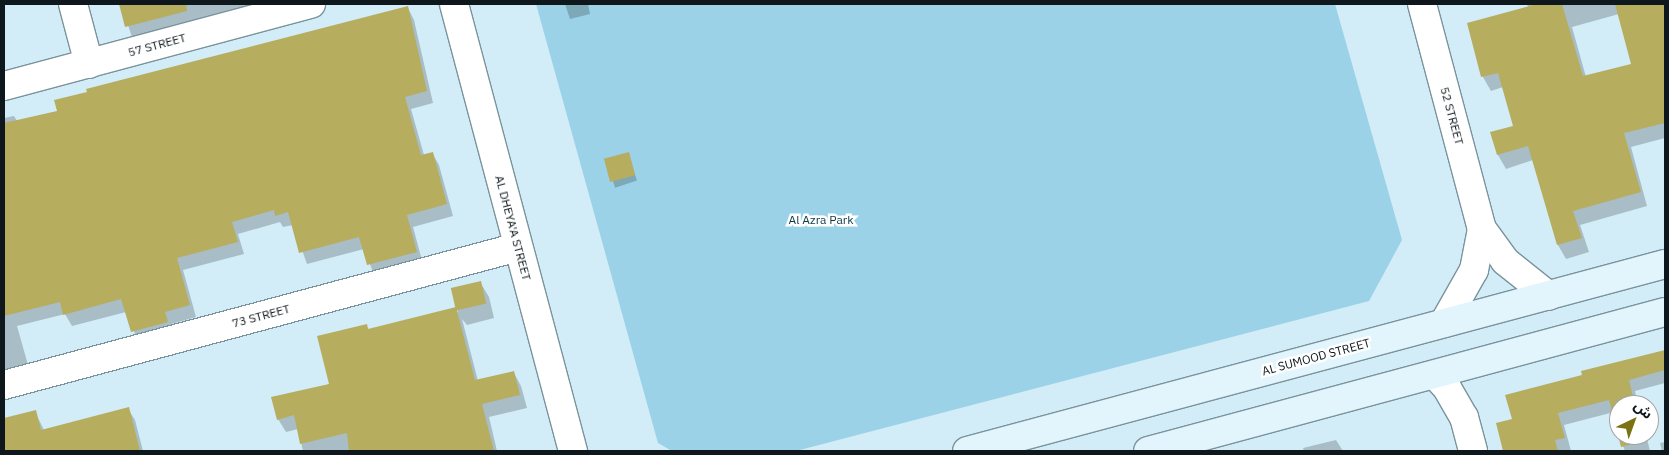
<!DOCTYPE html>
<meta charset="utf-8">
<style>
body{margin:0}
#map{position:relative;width:1669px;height:455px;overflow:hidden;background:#d2edf7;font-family:"IBM Plex Sans","Noto Sans Arabic",sans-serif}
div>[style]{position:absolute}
.green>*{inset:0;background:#9bd2e7}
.shadow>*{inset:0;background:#0003;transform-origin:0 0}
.building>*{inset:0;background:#b6ad5e;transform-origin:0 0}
.roads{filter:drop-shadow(1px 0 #7a939c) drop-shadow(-1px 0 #7a939c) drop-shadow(0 1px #7a939c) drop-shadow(0 -1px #7a939c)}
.street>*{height:28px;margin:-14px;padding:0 14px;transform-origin:14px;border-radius:14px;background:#fff}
.secondary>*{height:28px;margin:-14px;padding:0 14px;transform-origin:14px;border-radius:14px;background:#e2f4fc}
span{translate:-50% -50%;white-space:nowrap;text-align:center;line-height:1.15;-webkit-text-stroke:5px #fff;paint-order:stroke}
.street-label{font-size:12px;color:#0e181c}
.park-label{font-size:12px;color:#0d3947}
.frame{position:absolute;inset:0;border:5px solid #0e181c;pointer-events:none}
.north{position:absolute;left:1609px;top:395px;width:50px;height:50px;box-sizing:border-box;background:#fff;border:1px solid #9fa3a4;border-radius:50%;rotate:42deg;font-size:14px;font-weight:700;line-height:20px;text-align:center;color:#0e181c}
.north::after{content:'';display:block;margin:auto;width:18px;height:22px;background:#7c7213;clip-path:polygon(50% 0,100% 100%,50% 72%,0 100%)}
</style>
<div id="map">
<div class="green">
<i style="clip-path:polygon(536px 4px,1335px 4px,1402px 240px,1369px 301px,796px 451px,672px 451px,658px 443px)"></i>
</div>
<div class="shadow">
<i style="clip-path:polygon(127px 4px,264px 4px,132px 37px,121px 5px)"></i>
<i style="clip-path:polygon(565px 4px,588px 4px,590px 14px,570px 19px)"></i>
<i style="clip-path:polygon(evenodd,1527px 4px,1665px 4px,1665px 138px,1631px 147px,1647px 206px,1580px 225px,1589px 252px,1566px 259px,1558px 245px,1533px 160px,1506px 169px,1498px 155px,1492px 133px,1514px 127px,1503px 87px,1491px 91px,1483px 77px,1468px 24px,1528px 7px,1527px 4px,1619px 14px,1632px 65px,1586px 77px,1572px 27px,1619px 14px)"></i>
<i style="clip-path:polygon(408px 8px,414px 20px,433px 103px,411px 109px,424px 155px,432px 153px,439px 165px,453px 216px,413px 227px,423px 264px,375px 277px,364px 249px,307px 264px,293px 225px,283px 227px,280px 222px,238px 234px,244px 254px,183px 270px,196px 317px,171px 324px,174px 334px,139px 343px,126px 312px,72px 326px,65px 314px,17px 326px,28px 365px,4px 371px,4px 118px,14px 116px,17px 121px,59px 112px)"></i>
<i style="left:628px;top:153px;width:29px;height:23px;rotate:72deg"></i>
<i style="clip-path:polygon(480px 282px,489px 297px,494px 318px,467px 325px,462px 319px,478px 381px,514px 373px,521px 386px,527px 408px,489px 417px,497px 451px,303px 451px,298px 429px,286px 432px,278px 419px,331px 385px,366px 325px,369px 330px,455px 308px,458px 313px,453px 289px)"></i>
<i style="clip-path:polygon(1665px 352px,1665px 383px,1635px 391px,1638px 405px,1619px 405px,1619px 434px,1614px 412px,1564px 425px,1571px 451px,1504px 451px,1497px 424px,1513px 420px,1583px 376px,1582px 372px)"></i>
<i style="clip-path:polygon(128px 409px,135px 420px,143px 451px,4px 451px,4px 419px,35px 412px,44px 430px)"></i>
<i style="clip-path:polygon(1619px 435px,1646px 435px,1650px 451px,1625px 451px)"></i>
<i style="clip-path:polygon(1336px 440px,1343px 451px,1304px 451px,1303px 448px)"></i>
<i style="clip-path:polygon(1665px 442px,1665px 451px,1662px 451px,1660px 443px)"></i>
</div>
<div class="building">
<i style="clip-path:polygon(119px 4px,186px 4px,187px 11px,125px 27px)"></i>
<i style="clip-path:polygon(1537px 4px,1562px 4px,1583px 76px,1631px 64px,1615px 4px,1665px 4px,1665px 123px,1624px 133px,1641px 192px,1573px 211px,1582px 238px,1557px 245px,1528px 146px,1497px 155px,1490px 132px,1513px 126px,1498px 73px,1481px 77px,1467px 23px)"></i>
<i style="clip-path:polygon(408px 6px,427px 91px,405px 97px,421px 155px,433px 152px,447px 204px,407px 215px,417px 252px,367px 265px,359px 237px,299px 253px,288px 212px,275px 216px,274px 210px,232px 222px,238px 242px,177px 258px,190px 305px,165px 312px,168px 322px,131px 332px,121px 299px,63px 315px,60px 302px,4px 316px,4px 123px,57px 111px,54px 100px,87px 92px,86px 89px)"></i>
<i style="left:629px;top:152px;width:24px;height:26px;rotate:75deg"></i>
<i style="left:481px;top:281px;width:23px;height:31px;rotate:77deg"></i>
<i style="clip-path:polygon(456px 307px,475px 380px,514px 371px,520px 395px,482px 404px,494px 451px,349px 451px,347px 433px,300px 444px,294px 415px,277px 420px,271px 397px,329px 384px,317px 336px,367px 324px,368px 329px)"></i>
<i style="clip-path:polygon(1665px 350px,1665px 370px,1629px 380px,1635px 405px,1619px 405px,1619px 435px,1643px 435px,1645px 441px,1621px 447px,1609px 400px,1558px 413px,1565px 438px,1555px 440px,1558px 451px,1503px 451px,1496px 423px,1512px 419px,1505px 395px,1582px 375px,1581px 371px)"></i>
<i style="clip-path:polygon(129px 407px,140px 451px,4px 451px,4px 418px,36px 410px,41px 430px)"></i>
</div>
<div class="roads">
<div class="street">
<i style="left:73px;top:4px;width:62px;rotate:75.1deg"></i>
<i style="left:454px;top:4px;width:463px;rotate:75.1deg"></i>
<i style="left:1422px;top:4px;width:233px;rotate:75.1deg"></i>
<i style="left:1482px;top:229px;width:39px;rotate:54deg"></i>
<i style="left:1505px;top:261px;width:56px;rotate:38.5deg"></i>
<i style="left:4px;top:86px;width:318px;rotate:-15deg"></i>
<i style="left:1444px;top:323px;width:61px;rotate:-60.5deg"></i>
<i style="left:1474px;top:270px;width:42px;rotate:-79deg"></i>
<i style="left:1436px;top:376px;width:16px;rotate:47deg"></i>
<i style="left:1447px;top:388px;width:34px;rotate:60deg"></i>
<i style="left:1464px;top:417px;width:35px;rotate:75deg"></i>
<i style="left:4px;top:385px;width:532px;rotate:-15.03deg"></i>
</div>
<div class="secondary">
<i style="left:967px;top:451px;width:723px;rotate:-15deg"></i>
<i style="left:1148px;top:451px;width:535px;rotate:-15.05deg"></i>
</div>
</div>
<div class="street-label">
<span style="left:157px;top:45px;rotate:-15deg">57 STREET</span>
<span style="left:1452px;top:116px;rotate:75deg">52 STREET</span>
<span style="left:513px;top:228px;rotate:75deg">AL DHEYA'A STREET</span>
<span style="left:261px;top:316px;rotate:-15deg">73 STREET</span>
<span style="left:1316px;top:357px;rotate:-15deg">AL SUMOOD STREET</span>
</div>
<div class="park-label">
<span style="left:821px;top:220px">Al Azra Park</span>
</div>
<div class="frame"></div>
<div class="north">ش</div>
</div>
